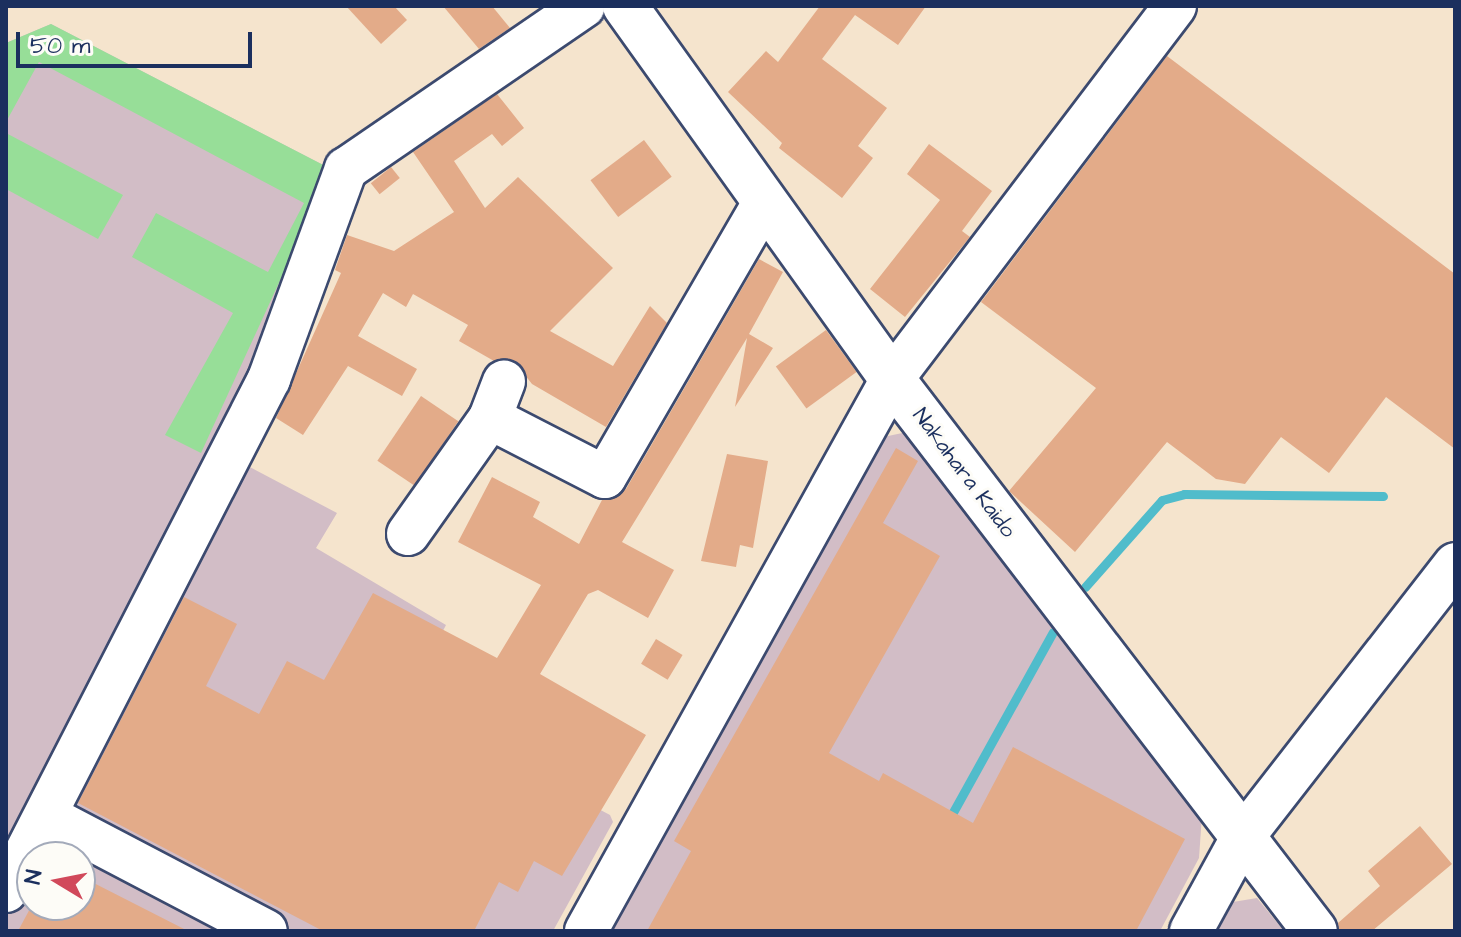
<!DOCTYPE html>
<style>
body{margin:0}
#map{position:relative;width:1461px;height:937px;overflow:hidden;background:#f5e4cd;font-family:"Architects Daughter",sans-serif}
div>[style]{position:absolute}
.industrial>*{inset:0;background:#d2bdc6}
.green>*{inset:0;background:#97de98}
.stream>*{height:9px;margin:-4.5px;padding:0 4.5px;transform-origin:4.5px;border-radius:4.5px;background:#50bccb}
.building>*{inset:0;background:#e3ab89;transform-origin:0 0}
.roads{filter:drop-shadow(2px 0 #3c4a6f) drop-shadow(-2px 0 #3c4a6f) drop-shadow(0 2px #3c4a6f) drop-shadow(0 -2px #3c4a6f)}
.minor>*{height:42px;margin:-21px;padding:0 21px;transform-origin:21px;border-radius:21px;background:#fff}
.major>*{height:44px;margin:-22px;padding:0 22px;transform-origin:22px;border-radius:22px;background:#fff}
span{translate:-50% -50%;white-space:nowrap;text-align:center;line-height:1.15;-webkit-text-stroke:6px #fdfcf7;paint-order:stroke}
.street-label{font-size:22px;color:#1b2f5e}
.frame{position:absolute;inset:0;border:8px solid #1b2f5e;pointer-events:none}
.north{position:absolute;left:16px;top:841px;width:80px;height:80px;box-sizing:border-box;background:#fdfcf7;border:2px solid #a3aaba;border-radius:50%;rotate:280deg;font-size:22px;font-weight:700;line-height:32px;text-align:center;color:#1b2f5e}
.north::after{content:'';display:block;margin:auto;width:28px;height:36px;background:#d1495b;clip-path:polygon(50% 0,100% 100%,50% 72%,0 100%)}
.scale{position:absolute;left:16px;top:32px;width:236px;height:36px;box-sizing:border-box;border:4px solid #1b2f5e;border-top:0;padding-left:10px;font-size:24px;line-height:28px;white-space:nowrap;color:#1b2f5e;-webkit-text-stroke:6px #fdfcf7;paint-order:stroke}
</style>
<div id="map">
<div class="industrial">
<i style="clip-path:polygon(51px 24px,331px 169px,240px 417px,6px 846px,6px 43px)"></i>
<i style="clip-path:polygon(907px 432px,1202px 815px,1199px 858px,1160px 931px,603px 931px,874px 439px)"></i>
<i style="clip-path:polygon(evenodd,244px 464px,337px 513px,316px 548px,446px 625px,404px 706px,610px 815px,613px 822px,553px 931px,6px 931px,6px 900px,244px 464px,32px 857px,80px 857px,80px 905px,32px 905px,32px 857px)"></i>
<i style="clip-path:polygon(1257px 898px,1284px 931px,1217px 931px,1233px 902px)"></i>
</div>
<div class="green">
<i style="clip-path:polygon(51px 24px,331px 169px,201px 453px,165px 435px,233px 313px,132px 257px,156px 213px,268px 272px,304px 203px,39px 62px,6px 122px,6px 43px)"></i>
<i style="clip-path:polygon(6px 133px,123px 195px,98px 239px,6px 189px)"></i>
</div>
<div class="stream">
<i style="left:1085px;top:587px;width:116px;rotate:-48.5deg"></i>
<i style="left:1162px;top:500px;width:23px;rotate:-15deg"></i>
<i style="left:1184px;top:494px;width:199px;rotate:0.6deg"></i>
<i style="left:947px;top:823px;width:218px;rotate:-61deg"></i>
</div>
<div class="building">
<i style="clip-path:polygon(346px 6px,394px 6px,407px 20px,381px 44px)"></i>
<i style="clip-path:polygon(443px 6px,492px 6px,510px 28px,479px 49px)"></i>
<i style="clip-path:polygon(820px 6px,926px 6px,898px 45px,855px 15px,822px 59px,887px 108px,858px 146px,873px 158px,842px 198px,779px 148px,782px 143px,728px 92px,766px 51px,778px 62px)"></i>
<i style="clip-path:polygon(1167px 56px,1455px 274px,1455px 449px,1386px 397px,1329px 473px,1281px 437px,1245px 484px,1216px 479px,1167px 442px,1075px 552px,1009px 491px,1096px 388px,981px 302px)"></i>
<i style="clip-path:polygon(497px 94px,524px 128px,502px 146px,492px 134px,454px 161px,485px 208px,518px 177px,613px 268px,550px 331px,613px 366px,650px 306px,667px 323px,606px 427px,532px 384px,513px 360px,494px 361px,459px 341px,468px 325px,413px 294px,406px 307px,383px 293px,358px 336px,417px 369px,402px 396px,348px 366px,303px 435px,276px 418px,341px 273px,335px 270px,347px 235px,394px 251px,454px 212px,413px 152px)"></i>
<i style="left:644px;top:140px;width:46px;height:67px;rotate:53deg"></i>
<i style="clip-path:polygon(929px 144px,992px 191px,962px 231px,970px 237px,905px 317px,870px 289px,940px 200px,907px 174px)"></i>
<i style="left:391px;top:167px;width:14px;height:26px;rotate:51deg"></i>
<i style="clip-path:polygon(759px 259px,783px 272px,749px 334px,773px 348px,735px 407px,747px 338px,622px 542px,674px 570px,648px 618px,598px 590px,588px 594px,540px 674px,646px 735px,562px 876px,534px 861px,518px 892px,499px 882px,474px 931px,323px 931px,78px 803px,184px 597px,237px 624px,206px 686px,259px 714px,287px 661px,324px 680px,373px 593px,497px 658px,541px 585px,458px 542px,492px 477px,540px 502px,533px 517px,579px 544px,602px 500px,626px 489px)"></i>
<i style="left:826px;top:330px;width:52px;height:62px;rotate:54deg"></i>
<i style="left:421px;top:396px;width:45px;height:78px;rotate:34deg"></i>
<i style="clip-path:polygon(896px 448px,918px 461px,883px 523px,940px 556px,829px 753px,879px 781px,883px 773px,973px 823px,1013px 747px,1185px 839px,1136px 931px,647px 931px,691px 851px,674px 841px)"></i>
<i style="clip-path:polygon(727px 454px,768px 461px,753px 548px,740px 545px,736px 567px,701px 561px)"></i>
<i style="left:656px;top:639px;width:31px;height:29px;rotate:31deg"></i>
<i style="clip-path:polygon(1420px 826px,1452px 864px,1372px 931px,1339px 931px,1338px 923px,1380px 886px,1368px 871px)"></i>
<i style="clip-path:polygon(80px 876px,188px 931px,18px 931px,32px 905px,80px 905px)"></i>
</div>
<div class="roads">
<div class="minor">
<i style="left:490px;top:418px;width:129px;rotate:27.2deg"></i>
<i style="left:605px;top:477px;width:319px;rotate:-59.9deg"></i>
<i style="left:408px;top:534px;width:142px;rotate:-54.7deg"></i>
<i style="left:490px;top:418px;width:39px;rotate:-69deg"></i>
<i style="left:47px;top:816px;width:247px;rotate:27.7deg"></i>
<i style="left:6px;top:891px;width:576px;rotate:-62.81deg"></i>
<i style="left:269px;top:379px;width:224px;rotate:-69.9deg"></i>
<i style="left:346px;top:169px;width:288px;rotate:-34.4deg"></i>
<i style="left:586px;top:931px;width:631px;rotate:-61deg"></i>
<i style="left:892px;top:379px;width:468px;rotate:-52.8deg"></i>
<i style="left:1191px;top:931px;width:106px;rotate:-61.3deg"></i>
<i style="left:1242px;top:838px;width:347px;rotate:-52.1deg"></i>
</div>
<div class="major">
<i style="left:625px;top:6px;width:459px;rotate:54.4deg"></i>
<i style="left:892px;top:379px;width:695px;rotate:52.54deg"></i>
</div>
</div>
<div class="street-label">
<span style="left:964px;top:473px;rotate:53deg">Nakahara Kaido</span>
</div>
<div class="frame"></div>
<div class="north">N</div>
<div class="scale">50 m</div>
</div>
